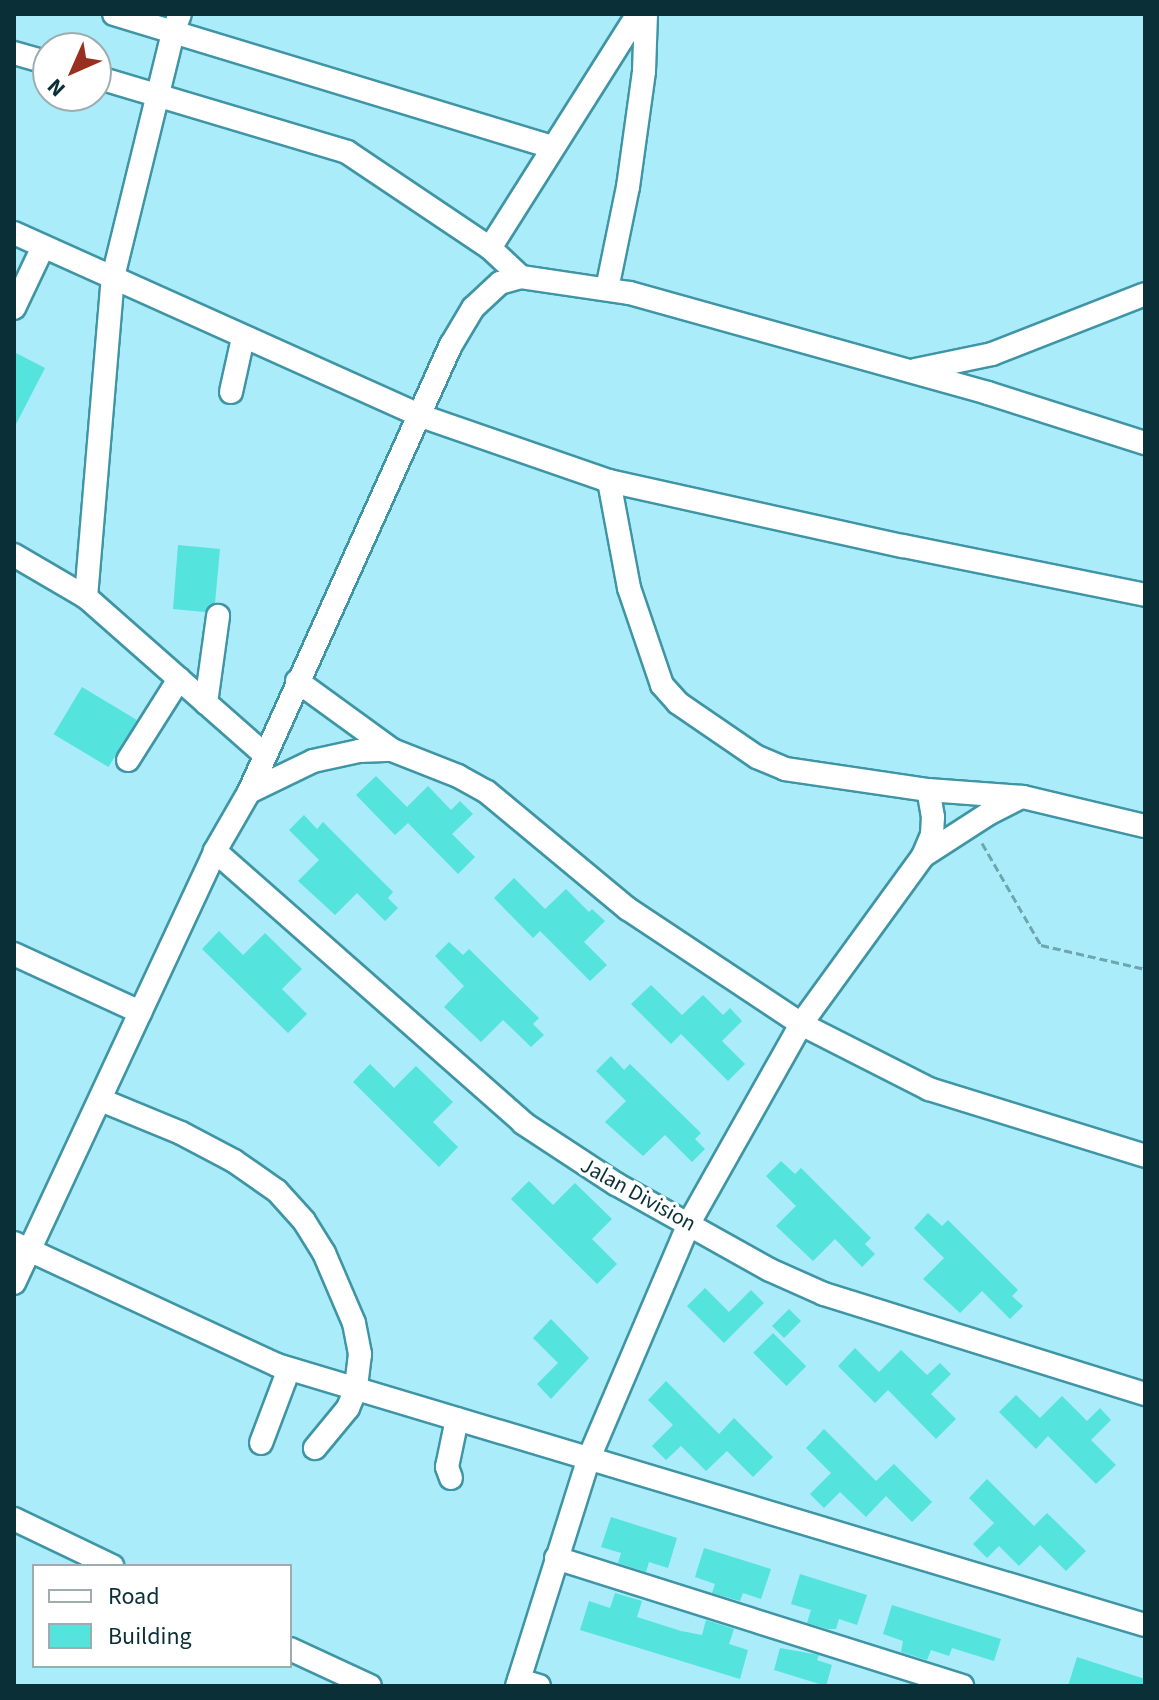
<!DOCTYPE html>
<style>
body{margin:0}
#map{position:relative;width:1159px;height:1700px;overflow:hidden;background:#aaecf9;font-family:"Source Sans 3",sans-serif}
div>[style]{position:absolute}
.building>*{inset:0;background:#55e3de;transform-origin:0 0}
.path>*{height:3px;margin-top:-1.5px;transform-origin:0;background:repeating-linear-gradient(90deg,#6ea6b0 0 8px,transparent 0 12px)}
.roads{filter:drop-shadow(2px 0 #3f95a5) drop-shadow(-2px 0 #3f95a5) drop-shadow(0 2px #3f95a5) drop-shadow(0 -2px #3f95a5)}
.minor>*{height:22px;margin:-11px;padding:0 11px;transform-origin:11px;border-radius:11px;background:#fff}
span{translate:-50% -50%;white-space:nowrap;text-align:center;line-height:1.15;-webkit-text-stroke:7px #fff;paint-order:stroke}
.street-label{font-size:22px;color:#0a2f36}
.frame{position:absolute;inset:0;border:16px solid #0a2f36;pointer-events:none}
.legend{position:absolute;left:32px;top:1564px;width:260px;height:104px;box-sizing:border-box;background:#fff;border:2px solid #9dacaf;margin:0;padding:10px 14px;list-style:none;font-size:24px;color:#0a2f36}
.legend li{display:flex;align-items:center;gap:16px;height:40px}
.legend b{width:40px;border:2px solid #9dacaf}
.north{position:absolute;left:32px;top:32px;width:80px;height:80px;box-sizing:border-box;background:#fff;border:2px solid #9dacaf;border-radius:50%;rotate:225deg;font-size:22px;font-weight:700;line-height:32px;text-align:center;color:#0a2f36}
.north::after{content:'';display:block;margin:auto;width:28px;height:36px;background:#992f1f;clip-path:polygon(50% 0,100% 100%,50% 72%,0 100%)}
</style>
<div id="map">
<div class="building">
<i style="clip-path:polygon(14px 352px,45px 368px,14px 428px)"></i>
<i style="clip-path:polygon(178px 545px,220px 549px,215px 603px,205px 612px,173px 609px)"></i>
<i style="left:82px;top:687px;width:64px;height:55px;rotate:31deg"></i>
<i style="clip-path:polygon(376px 776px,407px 807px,428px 786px,451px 810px,460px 801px,473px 814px,452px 834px,475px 857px,458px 874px,408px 823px,395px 835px,356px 795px)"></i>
<i style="clip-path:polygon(304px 815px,317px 829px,323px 822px,393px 892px,388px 898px,398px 908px,385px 921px,357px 893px,335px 915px,298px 881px,319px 860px,289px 830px)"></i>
<i style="clip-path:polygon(514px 878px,545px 909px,566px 889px,589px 912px,592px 909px,605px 921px,584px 942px,607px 965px,590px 981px,540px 931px,533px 938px,494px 898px)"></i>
<i style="clip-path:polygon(219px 931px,243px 955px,265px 933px,302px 969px,282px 989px,307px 1014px,288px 1033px,202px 949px)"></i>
<i style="clip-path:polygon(449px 942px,463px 955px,469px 949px,539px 1018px,533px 1024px,544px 1035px,531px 1047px,503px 1020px,481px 1042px,444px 1007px,464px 986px,435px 956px)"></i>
<i style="clip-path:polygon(651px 985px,682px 1015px,703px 995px,723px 1015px,730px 1008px,742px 1021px,722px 1041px,745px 1064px,728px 1081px,681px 1034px,671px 1044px,631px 1004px)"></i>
<i style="clip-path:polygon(611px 1056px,624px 1070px,630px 1064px,701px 1133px,695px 1139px,705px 1149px,692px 1162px,665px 1135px,643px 1156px,605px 1122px,626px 1101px,596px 1071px)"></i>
<i style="clip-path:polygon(370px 1064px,394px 1088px,416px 1066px,453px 1102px,433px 1122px,458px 1147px,439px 1167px,353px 1082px)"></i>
<i style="clip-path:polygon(781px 1161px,795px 1174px,801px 1168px,871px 1238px,865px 1244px,875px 1254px,862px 1267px,835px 1239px,813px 1261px,776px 1226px,796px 1206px,766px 1176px)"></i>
<i style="clip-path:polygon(529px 1181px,553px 1205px,575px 1183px,612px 1219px,592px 1239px,617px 1264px,597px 1284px,511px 1199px)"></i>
<i style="clip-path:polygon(928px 1213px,942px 1226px,948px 1220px,1018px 1290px,1012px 1296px,1023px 1306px,1010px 1319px,982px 1291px,960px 1313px,923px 1279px,944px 1258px,914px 1228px)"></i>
<i style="clip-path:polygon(705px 1288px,729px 1312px,751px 1290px,764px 1303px,724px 1343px,687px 1306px)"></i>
<i style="left:789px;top:1309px;width:17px;height:24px;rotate:45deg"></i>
<i style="clip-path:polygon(551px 1319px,589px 1358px,551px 1399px,537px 1384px,558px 1363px,533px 1338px)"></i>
<i style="left:773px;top:1333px;width:47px;height:28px;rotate:45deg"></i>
<i style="clip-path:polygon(855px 1348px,879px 1372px,901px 1350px,927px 1375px,940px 1363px,951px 1374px,931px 1394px,956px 1419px,936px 1439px,888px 1390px,875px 1403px,838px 1366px)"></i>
<i style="clip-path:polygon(666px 1381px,719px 1434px,734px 1418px,773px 1457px,753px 1477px,727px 1451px,706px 1471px,681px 1446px,666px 1460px,652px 1446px,673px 1425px,648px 1400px)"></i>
<i style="clip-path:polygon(1016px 1395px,1040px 1418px,1062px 1396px,1087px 1421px,1100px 1408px,1111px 1420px,1091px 1440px,1116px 1465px,1096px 1484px,1048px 1436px,1036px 1449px,999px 1412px)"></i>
<i style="clip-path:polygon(824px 1429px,876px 1481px,894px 1464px,932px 1502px,912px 1522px,886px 1496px,866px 1517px,840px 1492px,824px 1508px,810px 1494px,831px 1473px,806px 1448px)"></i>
<i style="clip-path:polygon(987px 1479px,1034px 1526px,1047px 1513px,1086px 1551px,1066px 1571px,1040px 1545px,1019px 1566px,999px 1546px,987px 1558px,973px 1544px,994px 1523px,969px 1498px)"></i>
<i style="clip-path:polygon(611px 1517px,677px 1538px,668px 1568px,649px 1562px,646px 1572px,618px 1563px,621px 1553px,601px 1547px)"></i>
<i style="clip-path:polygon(704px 1548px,771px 1569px,761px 1599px,743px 1593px,740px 1601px,712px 1593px,715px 1584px,695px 1577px)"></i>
<i style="clip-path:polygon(800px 1574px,867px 1595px,857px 1625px,839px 1619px,836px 1629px,828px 1629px,807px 1623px,811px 1610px,791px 1604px)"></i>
<i style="clip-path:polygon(615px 1593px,642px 1601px,637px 1617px,681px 1631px,702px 1635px,706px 1620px,734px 1629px,729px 1644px,748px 1650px,740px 1679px,580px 1630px,589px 1601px,610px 1608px)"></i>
<i style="clip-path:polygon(892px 1605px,1001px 1639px,994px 1661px,952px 1648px,949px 1656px,931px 1650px,927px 1660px,901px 1652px,903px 1641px,883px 1634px)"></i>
<i style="clip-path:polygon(780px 1648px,819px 1655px,817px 1660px,832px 1665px,826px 1686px,774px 1670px)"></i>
<i style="clip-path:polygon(1077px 1657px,1145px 1679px,1145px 1686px,1068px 1686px)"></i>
</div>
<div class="path">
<i style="left:982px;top:843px;width:118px;rotate:60deg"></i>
<i style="left:1041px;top:945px;width:107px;rotate:13deg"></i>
</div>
<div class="roads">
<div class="minor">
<i style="left:114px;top:14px;width:458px;rotate:16.9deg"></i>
<i style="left:14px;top:53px;width:35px;rotate:16deg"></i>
<i style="left:96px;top:77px;width:262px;rotate:16.6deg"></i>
<i style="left:347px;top:152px;width:172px;rotate:33.9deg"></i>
<i style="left:490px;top:248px;width:42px;rotate:43.1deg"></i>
<i style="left:14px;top:233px;width:446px;rotate:24.2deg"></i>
<i style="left:421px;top:416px;width:199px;rotate:19.1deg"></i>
<i style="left:609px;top:481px;width:301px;rotate:12.5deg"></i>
<i style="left:903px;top:546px;width:247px;rotate:11.4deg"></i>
<i style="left:490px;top:248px;width:277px;rotate:-57.7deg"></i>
<i style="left:607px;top:289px;width:104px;rotate:-78.4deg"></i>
<i style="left:628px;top:187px;width:117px;rotate:-82.1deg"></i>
<i style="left:644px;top:71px;width:57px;rotate:-88deg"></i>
<i style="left:14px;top:308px;width:68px;rotate:-64.6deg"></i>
<i style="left:915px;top:370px;width:79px;rotate:-11.7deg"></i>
<i style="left:992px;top:354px;width:164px;rotate:-21.4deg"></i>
<i style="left:231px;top:392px;width:55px;rotate:-77.5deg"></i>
<i style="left:609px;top:481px;width:109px;rotate:79.4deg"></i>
<i style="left:629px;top:588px;width:102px;rotate:71.2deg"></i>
<i style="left:662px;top:685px;width:24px;rotate:48deg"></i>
<i style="left:678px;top:703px;width:96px;rotate:34.4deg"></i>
<i style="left:757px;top:757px;width:30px;rotate:23deg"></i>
<i style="left:785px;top:769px;width:145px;rotate:8.4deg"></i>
<i style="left:928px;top:790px;width:95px;rotate:4.2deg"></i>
<i style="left:1023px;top:797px;width:125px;rotate:13.4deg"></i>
<i style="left:14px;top:555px;width:83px;rotate:30.3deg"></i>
<i style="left:86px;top:597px;width:237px;rotate:41.4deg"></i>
<i style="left:86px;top:597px;width:321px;rotate:-85.2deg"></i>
<i style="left:113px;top:277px;width:252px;rotate:-76.2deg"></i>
<i style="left:173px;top:32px;width:19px;rotate:-69deg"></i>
<i style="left:297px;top:681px;width:117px;rotate:36deg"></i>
<i style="left:206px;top:703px;width:88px;rotate:-82.1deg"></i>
<i style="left:128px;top:760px;width:96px;rotate:-57.8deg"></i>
<i style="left:249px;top:792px;width:71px;rotate:-25.8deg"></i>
<i style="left:313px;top:761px;width:47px;rotate:-12.3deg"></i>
<i style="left:359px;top:751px;width:33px;rotate:-2deg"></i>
<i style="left:392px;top:750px;width:71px;rotate:21.5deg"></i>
<i style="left:458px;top:776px;width:33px;rotate:29deg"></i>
<i style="left:487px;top:792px;width:183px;rotate:39.7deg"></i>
<i style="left:628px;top:909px;width:208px;rotate:33.6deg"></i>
<i style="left:801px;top:1024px;width:144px;rotate:26.9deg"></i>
<i style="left:929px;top:1089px;width:226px;rotate:17.2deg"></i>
<i style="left:215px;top:851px;width:411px;rotate:41.4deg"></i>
<i style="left:523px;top:1123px;width:111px;rotate:33.3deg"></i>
<i style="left:616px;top:1184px;width:176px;rotate:29.2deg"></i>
<i style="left:770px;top:1270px;width:59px;rotate:24deg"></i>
<i style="left:824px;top:1294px;width:336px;rotate:17.3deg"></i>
<i style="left:923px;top:856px;width:77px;rotate:-32.9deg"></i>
<i style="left:988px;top:814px;width:38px;rotate:-27deg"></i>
<i style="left:14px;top:954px;width:139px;rotate:24.7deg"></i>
<i style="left:101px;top:1100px;width:87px;rotate:22.4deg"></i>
<i style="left:181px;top:1133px;width:60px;rotate:27.8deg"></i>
<i style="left:234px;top:1161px;width:52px;rotate:34.9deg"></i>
<i style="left:277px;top:1191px;width:40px;rotate:48deg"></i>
<i style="left:304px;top:1221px;width:38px;rotate:58deg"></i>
<i style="left:324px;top:1253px;width:76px;rotate:66.8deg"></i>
<i style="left:354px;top:1323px;width:32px;rotate:79deg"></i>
<i style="left:360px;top:1354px;width:35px;rotate:97deg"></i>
<i style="left:356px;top:1389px;width:21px;rotate:113deg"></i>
<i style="left:348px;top:1408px;width:52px;rotate:129.5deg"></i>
<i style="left:14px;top:1243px;width:290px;rotate:24.9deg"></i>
<i style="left:277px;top:1365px;width:906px;rotate:16.68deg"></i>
<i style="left:14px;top:1283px;width:476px;rotate:-65deg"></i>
<i style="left:215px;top:851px;width:68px;rotate:-60deg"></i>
<i style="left:249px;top:792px;width:491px;rotate:-65.7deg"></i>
<i style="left:451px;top:345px;width:43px;rotate:-59.3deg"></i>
<i style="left:473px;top:308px;width:37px;rotate:-43deg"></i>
<i style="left:500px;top:283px;width:22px;rotate:-16deg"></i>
<i style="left:521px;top:277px;width:110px;rotate:8.4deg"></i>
<i style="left:630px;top:293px;width:372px;rotate:15.6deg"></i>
<i style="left:988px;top:393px;width:165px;rotate:17.7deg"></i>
<i style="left:261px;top:1443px;width:79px;rotate:-69.3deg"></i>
<i style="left:451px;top:1478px;width:12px;rotate:-110deg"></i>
<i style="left:447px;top:1467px;width:49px;rotate:-78.2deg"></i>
<i style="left:14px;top:1519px;width:109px;rotate:25.6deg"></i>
<i style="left:556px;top:1558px;width:426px;rotate:17.5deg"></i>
<i style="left:290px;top:1649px;width:88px;rotate:24.8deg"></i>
<i style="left:519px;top:1680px;width:21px;rotate:17deg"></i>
<i style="left:517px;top:1686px;width:239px;rotate:-72.5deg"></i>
<i style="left:589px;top:1458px;width:255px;rotate:-66.9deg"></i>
<i style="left:689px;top:1223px;width:228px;rotate:-60.6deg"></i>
<i style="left:801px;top:1024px;width:208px;rotate:-54deg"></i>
<i style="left:923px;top:856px;width:23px;rotate:-67deg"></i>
<i style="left:932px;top:835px;width:18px;rotate:-87deg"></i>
<i style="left:933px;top:817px;width:27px;rotate:-100deg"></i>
</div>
</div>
<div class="street-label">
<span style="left:638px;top:1195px;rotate:29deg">Jalan Division</span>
</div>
<div class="frame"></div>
<ul class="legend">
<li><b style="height:10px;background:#fff"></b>Road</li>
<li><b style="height:22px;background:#55e3de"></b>Building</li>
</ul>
<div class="north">N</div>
</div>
